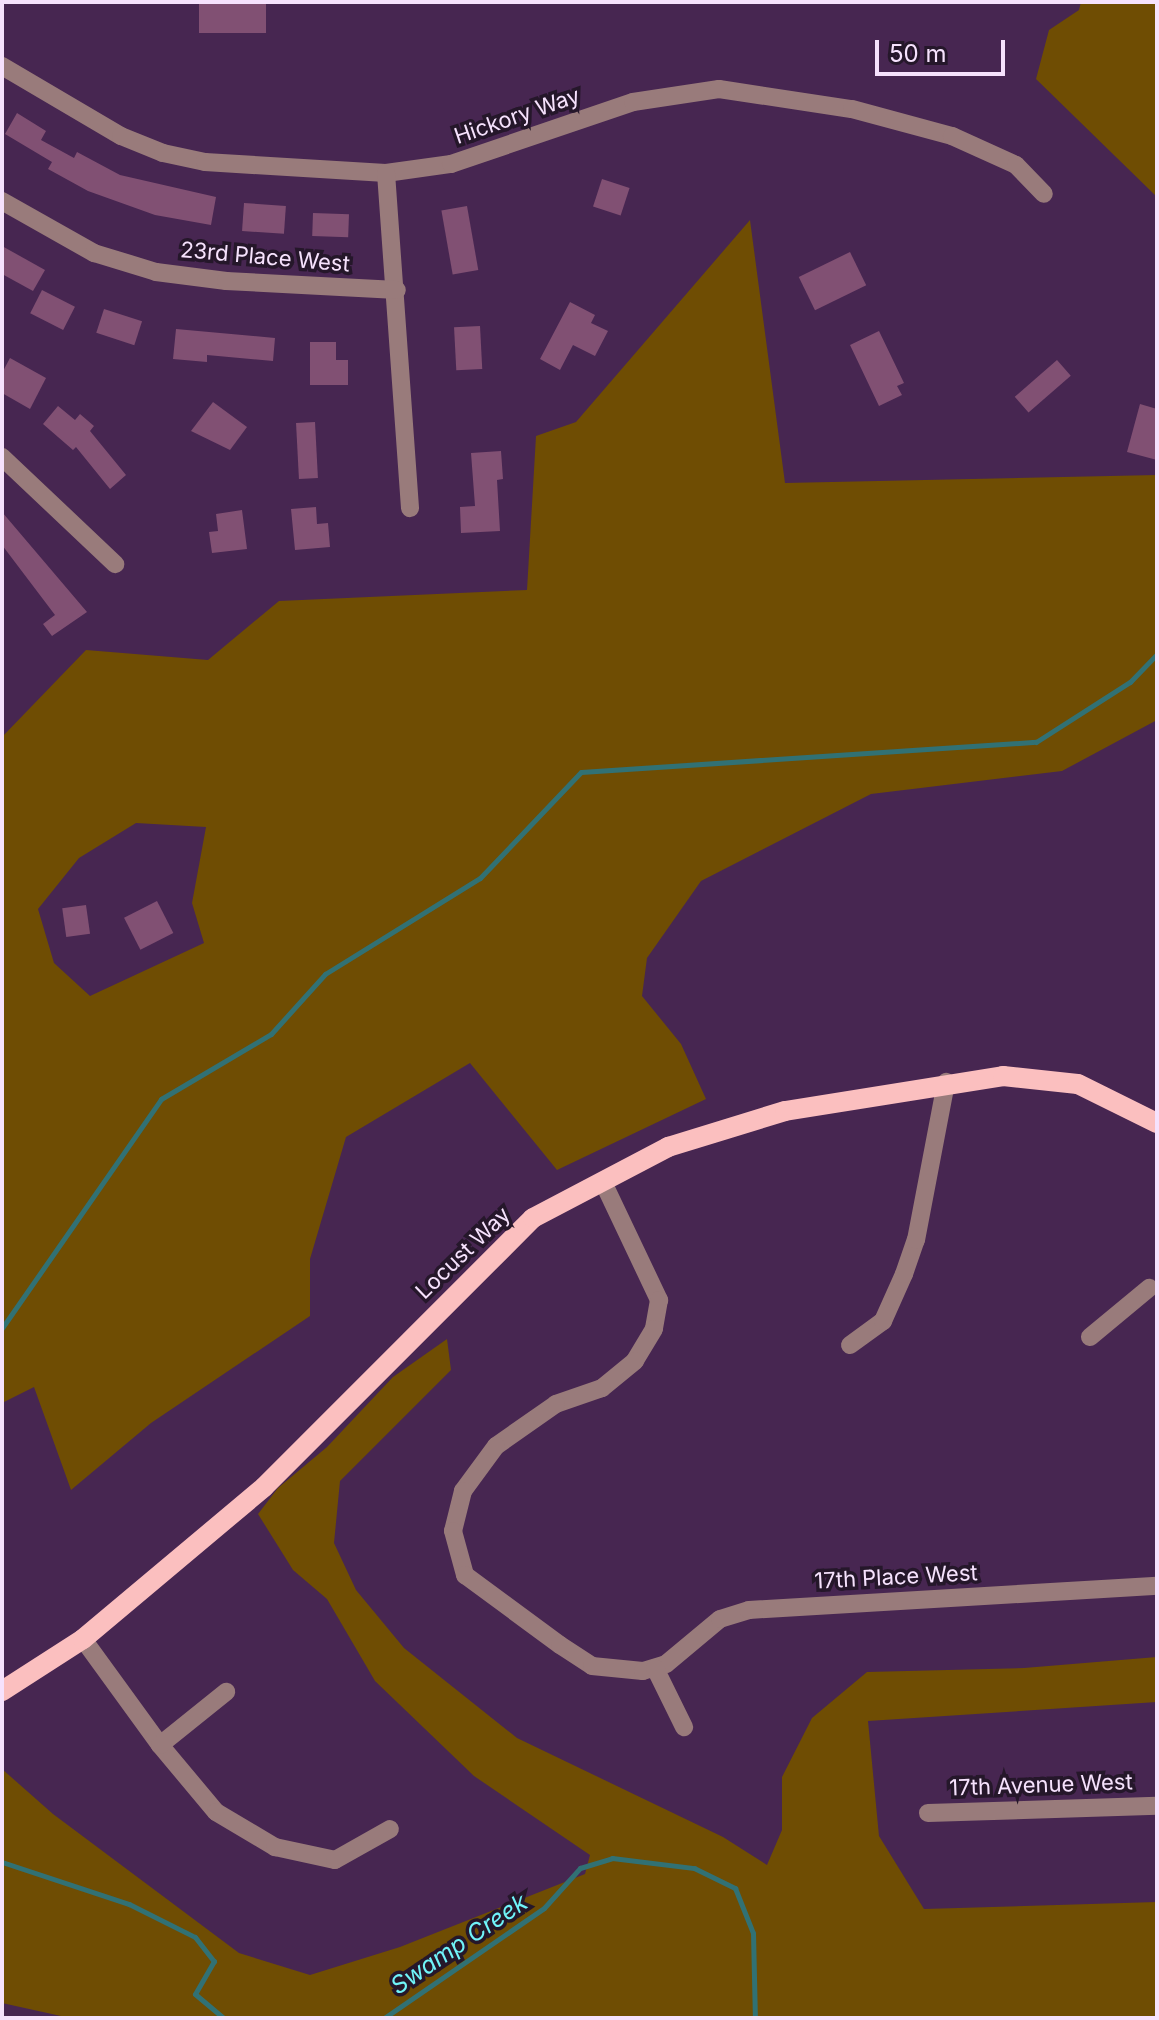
<!DOCTYPE html>
<style>
body{margin:0}
#map{position:relative;width:1159px;height:2020px;overflow:hidden;background:#472651;font-family:Inter,sans-serif}
div>[style]{position:absolute}
.green>*{inset:0;background:#6f4d03}
.stream>*{height:5px;margin:-2.5px;padding:0 2.5px;transform-origin:2.5px;border-radius:2.5px;background:#317174}
.building>*{inset:0;background:#815073;transform-origin:0 0}
.minor>*{height:18px;margin:-9px;padding:0 9px;transform-origin:9px;border-radius:9px;background:#997b7b}
.major>*{height:20px;margin:-10px;padding:0 10px;transform-origin:10px;border-radius:10px;background:#fbbfbf}
span{translate:-50% -50%;white-space:nowrap;text-align:center;line-height:1.15;-webkit-text-stroke:7px #25172a;paint-order:stroke}
.street-label{font-size:22px;color:#f6e2fd}
.water-label{font-size:24px;color:#70f4f9;font-style:italic}
.frame{position:absolute;inset:0;border:4px solid #f6e2fd;pointer-events:none}
.scale{position:absolute;left:875px;top:40px;width:130px;height:36px;box-sizing:border-box;border:4px solid #f6e2fd;border-top:0;padding-left:10px;font-size:24px;line-height:28px;white-space:nowrap;color:#f6e2fd;-webkit-text-stroke:6px #25172a;paint-order:stroke}
</style>
<div id="map">
<div class="green">
<i style="clip-path:polygon(1081px 2px,1157px 2px,1157px 197px,1036px 79px,1049px 30px,1079px 10px)"></i>
<i style="clip-path:polygon(evenodd,750px 220px,785px 483px,1157px 475px,1157px 720px,1062px 771px,871px 794px,701px 881px,647px 958px,642px 996px,681px 1044px,706px 1099px,557px 1170px,470px 1063px,346px 1137px,310px 1259px,310px 1316px,151px 1423px,71px 1490px,34px 1387px,2px 1403px,2px 737px,86px 650px,208px 660px,279px 601px,527px 590px,536px 436px,576px 422px,750px 220px,136px 823px,206px 827px,192px 903px,204px 943px,90px 996px,54px 963px,38px 909px,79px 858px,136px 823px)"></i>
<i style="clip-path:polygon(447px 1339px,451px 1370px,340px 1481px,334px 1543px,356px 1590px,404px 1648px,517px 1738px,723px 1837px,767px 1865px,782px 1830px,782px 1777px,812px 1718px,867px 1672px,1024px 1668px,1157px 1657px,1157px 1702px,868px 1721px,879px 1836px,924px 1909px,1157px 1902px,1157px 2018px,70px 2018px,2px 2003px,2px 1769px,53px 1814px,239px 1953px,310px 1975px,400px 1947px,585px 1874px,590px 1855px,474px 1776px,375px 1681px,327px 1599px,293px 1570px,258px 1514px,278px 1488px,327px 1447px,393px 1377px)"></i>
</div>
<div class="stream">
<i style="left:2px;top:1328px;width:279px;rotate:-55.2deg"></i>
<i style="left:161px;top:1099px;width:128px;rotate:-30.6deg"></i>
<i style="left:271px;top:1034px;width:81px;rotate:-48deg"></i>
<i style="left:325px;top:974px;width:182px;rotate:-31.8deg"></i>
<i style="left:480px;top:878px;width:146px;rotate:-46.4deg"></i>
<i style="left:581px;top:772px;width:456px;rotate:-3.8deg"></i>
<i style="left:1036px;top:742px;width:112px;rotate:-32.6deg"></i>
<i style="left:1130px;top:682px;width:39px;rotate:-46deg"></i>
<i style="left:2px;top:1862px;width:134px;rotate:18.3deg"></i>
<i style="left:129px;top:1904px;width:74px;rotate:26.6deg"></i>
<i style="left:195px;top:1937px;width:31px;rotate:52deg"></i>
<i style="left:214px;top:1961px;width:38px;rotate:120deg"></i>
<i style="left:195px;top:1994px;width:38px;rotate:40deg"></i>
<i style="left:384px;top:2018px;width:194px;rotate:-34.5deg"></i>
<i style="left:544px;top:1908px;width:54px;rotate:-48deg"></i>
<i style="left:580px;top:1868px;width:34px;rotate:-17deg"></i>
<i style="left:612px;top:1858px;width:83px;rotate:7deg"></i>
<i style="left:694px;top:1868px;width:46px;rotate:26deg"></i>
<i style="left:735px;top:1888px;width:48px;rotate:68.2deg"></i>
<i style="left:753px;top:1933px;width:85px;rotate:88.7deg"></i>
</div>
<div class="building">
<i style="left:199px;top:2px;width:67px;height:31px"></i>
<i style="clip-path:polygon(17px 113px,46px 131px,41px 140px,74px 158px,77px 152px,120px 175px,216px 197px,211px 225px,155px 215px,88px 191px,48px 169px,52px 162px,5px 134px)"></i>
<i style="left:602px;top:179px;width:29px;height:29px;rotate:18deg"></i>
<i style="left:244px;top:203px;width:42px;height:28px;rotate:4deg"></i>
<i style="left:467px;top:206px;width:65px;height:26px;rotate:80deg"></i>
<i style="left:313px;top:213px;width:36px;height:23px;rotate:2deg"></i>
<i style="clip-path:polygon(2px 246px,45px 270px,33px 291px,2px 274px)"></i>
<i style="left:850px;top:252px;width:37px;height:57px;rotate:64deg"></i>
<i style="left:42px;top:290px;width:37px;height:26px;rotate:27deg"></i>
<i style="clip-path:polygon(570px 302px,595px 315px,591px 323px,608px 331px,595px 356px,573px 345px,560px 370px,540px 359px)"></i>
<i style="left:104px;top:309px;width:40px;height:25px;rotate:18deg"></i>
<i style="left:480px;top:326px;width:43px;height:26px;rotate:87deg"></i>
<i style="clip-path:polygon(176px 329px,275px 338px,273px 361px,207px 355px,207px 362px,173px 359px)"></i>
<i style="clip-path:polygon(879px 331px,904px 383px,897px 386px,902px 395px,879px 406px,850px 345px)"></i>
<i style="clip-path:polygon(310px 342px,336px 342px,336px 360px,348px 360px,348px 385px,310px 385px)"></i>
<i style="clip-path:polygon(10px 358px,46px 378px,30px 409px,2px 393px,2px 373px)"></i>
<i style="left:1057px;top:360px;width:21px;height:56px;rotate:49deg"></i>
<i style="clip-path:polygon(213px 402px,247px 427px,230px 450px,191px 431px)"></i>
<i style="clip-path:polygon(1140px 404px,1157px 409px,1157px 460px,1127px 452px)"></i>
<i style="clip-path:polygon(58px 406px,75px 420px,80px 414px,94px 426px,90px 431px,126px 475px,110px 489px,76px 447px,73px 450px,43px 424px)"></i>
<i style="left:315px;top:422px;width:56px;height:19px;rotate:87deg"></i>
<i style="clip-path:polygon(501px 451px,503px 479px,497px 480px,500px 531px,461px 533px,460px 507px,475px 506px,471px 453px)"></i>
<i style="clip-path:polygon(316px 507px,317px 524px,328px 523px,330px 547px,295px 550px,291px 509px)"></i>
<i style="clip-path:polygon(242px 510px,247px 549px,212px 553px,209px 532px,218px 531px,216px 514px)"></i>
<i style="clip-path:polygon(2px 512px,87px 612px,52px 636px,43px 624px,55px 615px,2px 545px)"></i>
<i style="left:157px;top:901px;width:36px;height:37px;rotate:63deg"></i>
<i style="left:86px;top:905px;width:29px;height:24px;rotate:82deg"></i>
</div>
<div class="minor">
<i style="left:2px;top:66px;width:138px;rotate:30.5deg"></i>
<i style="left:121px;top:136px;width:45px;rotate:22deg"></i>
<i style="left:163px;top:153px;width:43px;rotate:12.1deg"></i>
<i style="left:205px;top:162px;width:181px;rotate:3.5deg"></i>
<i style="left:386px;top:173px;width:66px;rotate:-7.9deg"></i>
<i style="left:451px;top:164px;width:192px;rotate:-18.8deg"></i>
<i style="left:633px;top:102px;width:87px;rotate:-8.6deg"></i>
<i style="left:719px;top:89px;width:134px;rotate:8.6deg"></i>
<i style="left:852px;top:109px;width:104px;rotate:15.1deg"></i>
<i style="left:952px;top:136px;width:70px;rotate:24.4deg"></i>
<i style="left:1016px;top:165px;width:40px;rotate:46deg"></i>
<i style="left:386px;top:173px;width:336px;rotate:85.9deg"></i>
<i style="left:2px;top:201px;width:106px;rotate:29.5deg"></i>
<i style="left:94px;top:253px;width:65px;rotate:17deg"></i>
<i style="left:156px;top:272px;width:71px;rotate:7.3deg"></i>
<i style="left:226px;top:281px;width:171px;rotate:3deg"></i>
<i style="left:2px;top:457px;width:156px;rotate:43.4deg"></i>
<i style="left:603px;top:1182px;width:131px;rotate:64.6deg"></i>
<i style="left:659px;top:1300px;width:29px;rotate:100deg"></i>
<i style="left:654px;top:1329px;width:37px;rotate:121deg"></i>
<i style="left:635px;top:1361px;width:43px;rotate:140.7deg"></i>
<i style="left:602px;top:1388px;width:49px;rotate:160.8deg"></i>
<i style="left:556px;top:1404px;width:73px;rotate:145deg"></i>
<i style="left:496px;top:1446px;width:56px;rotate:126.3deg"></i>
<i style="left:463px;top:1491px;width:41px;rotate:104deg"></i>
<i style="left:453px;top:1531px;width:46px;rotate:74.7deg"></i>
<i style="left:465px;top:1575px;width:118px;rotate:36.4deg"></i>
<i style="left:560px;top:1645px;width:38px;rotate:33deg"></i>
<i style="left:592px;top:1666px;width:51px;rotate:5.6deg"></i>
<i style="left:643px;top:1671px;width:24px;rotate:-17deg"></i>
<i style="left:666px;top:1664px;width:70px;rotate:-39.8deg"></i>
<i style="left:720px;top:1619px;width:30px;rotate:-17deg"></i>
<i style="left:749px;top:1610px;width:409px;rotate:-3.4deg"></i>
<i style="left:1090px;top:1337px;width:77px;rotate:-39.7deg"></i>
<i style="left:850px;top:1345px;width:41px;rotate:-36deg"></i>
<i style="left:883px;top:1321px;width:51px;rotate:-65.9deg"></i>
<i style="left:904px;top:1274px;width:36px;rotate:-71deg"></i>
<i style="left:916px;top:1240px;width:161px;rotate:-79.2deg"></i>
<i style="left:83px;top:1639px;width:131px;rotate:54deg"></i>
<i style="left:160px;top:1745px;width:87px;rotate:50.1deg"></i>
<i style="left:216px;top:1812px;width:69px;rotate:30.7deg"></i>
<i style="left:275px;top:1847px;width:61px;rotate:12.2deg"></i>
<i style="left:335px;top:1860px;width:63px;rotate:-29.4deg"></i>
<i style="left:655px;top:1668px;width:66px;rotate:63.8deg"></i>
<i style="left:160px;top:1745px;width:85px;rotate:-38.8deg"></i>
<i style="left:928px;top:1813px;width:229px;rotate:-1.8deg"></i>
</div>
<div class="major">
<i style="left:2px;top:1691px;width:96px;rotate:-32.7deg"></i>
<i style="left:83px;top:1639px;width:236px;rotate:-40deg"></i>
<i style="left:264px;top:1487px;width:380px;rotate:-45deg"></i>
<i style="left:533px;top:1218px;width:153px;rotate:-27.7deg"></i>
<i style="left:668px;top:1147px;width:122px;rotate:-17.1deg"></i>
<i style="left:785px;top:1111px;width:221px;rotate:-9.1deg"></i>
<i style="left:1003px;top:1076px;width:75px;rotate:6.1deg"></i>
<i style="left:1078px;top:1084px;width:88px;rotate:26.3deg"></i>
</div>
<div class="street-label">
<span style="left:517px;top:116px;rotate:-19deg">Hickory Way</span>
<span style="left:265px;top:257px;rotate:5deg">23rd Place West</span>
<span style="left:463px;top:1253px;rotate:-44deg">Locust Way</span>
<span style="left:896px;top:1577px;rotate:-3deg">17th Place West</span>
<span style="left:1041px;top:1785px;rotate:-2deg">17th Avenue West</span>
</div>
<div class="water-label">
<span style="left:459px;top:1944px;rotate:-34deg">Swamp Creek</span>
</div>
<div class="frame"></div>
<div class="scale">50 m</div>
</div>
